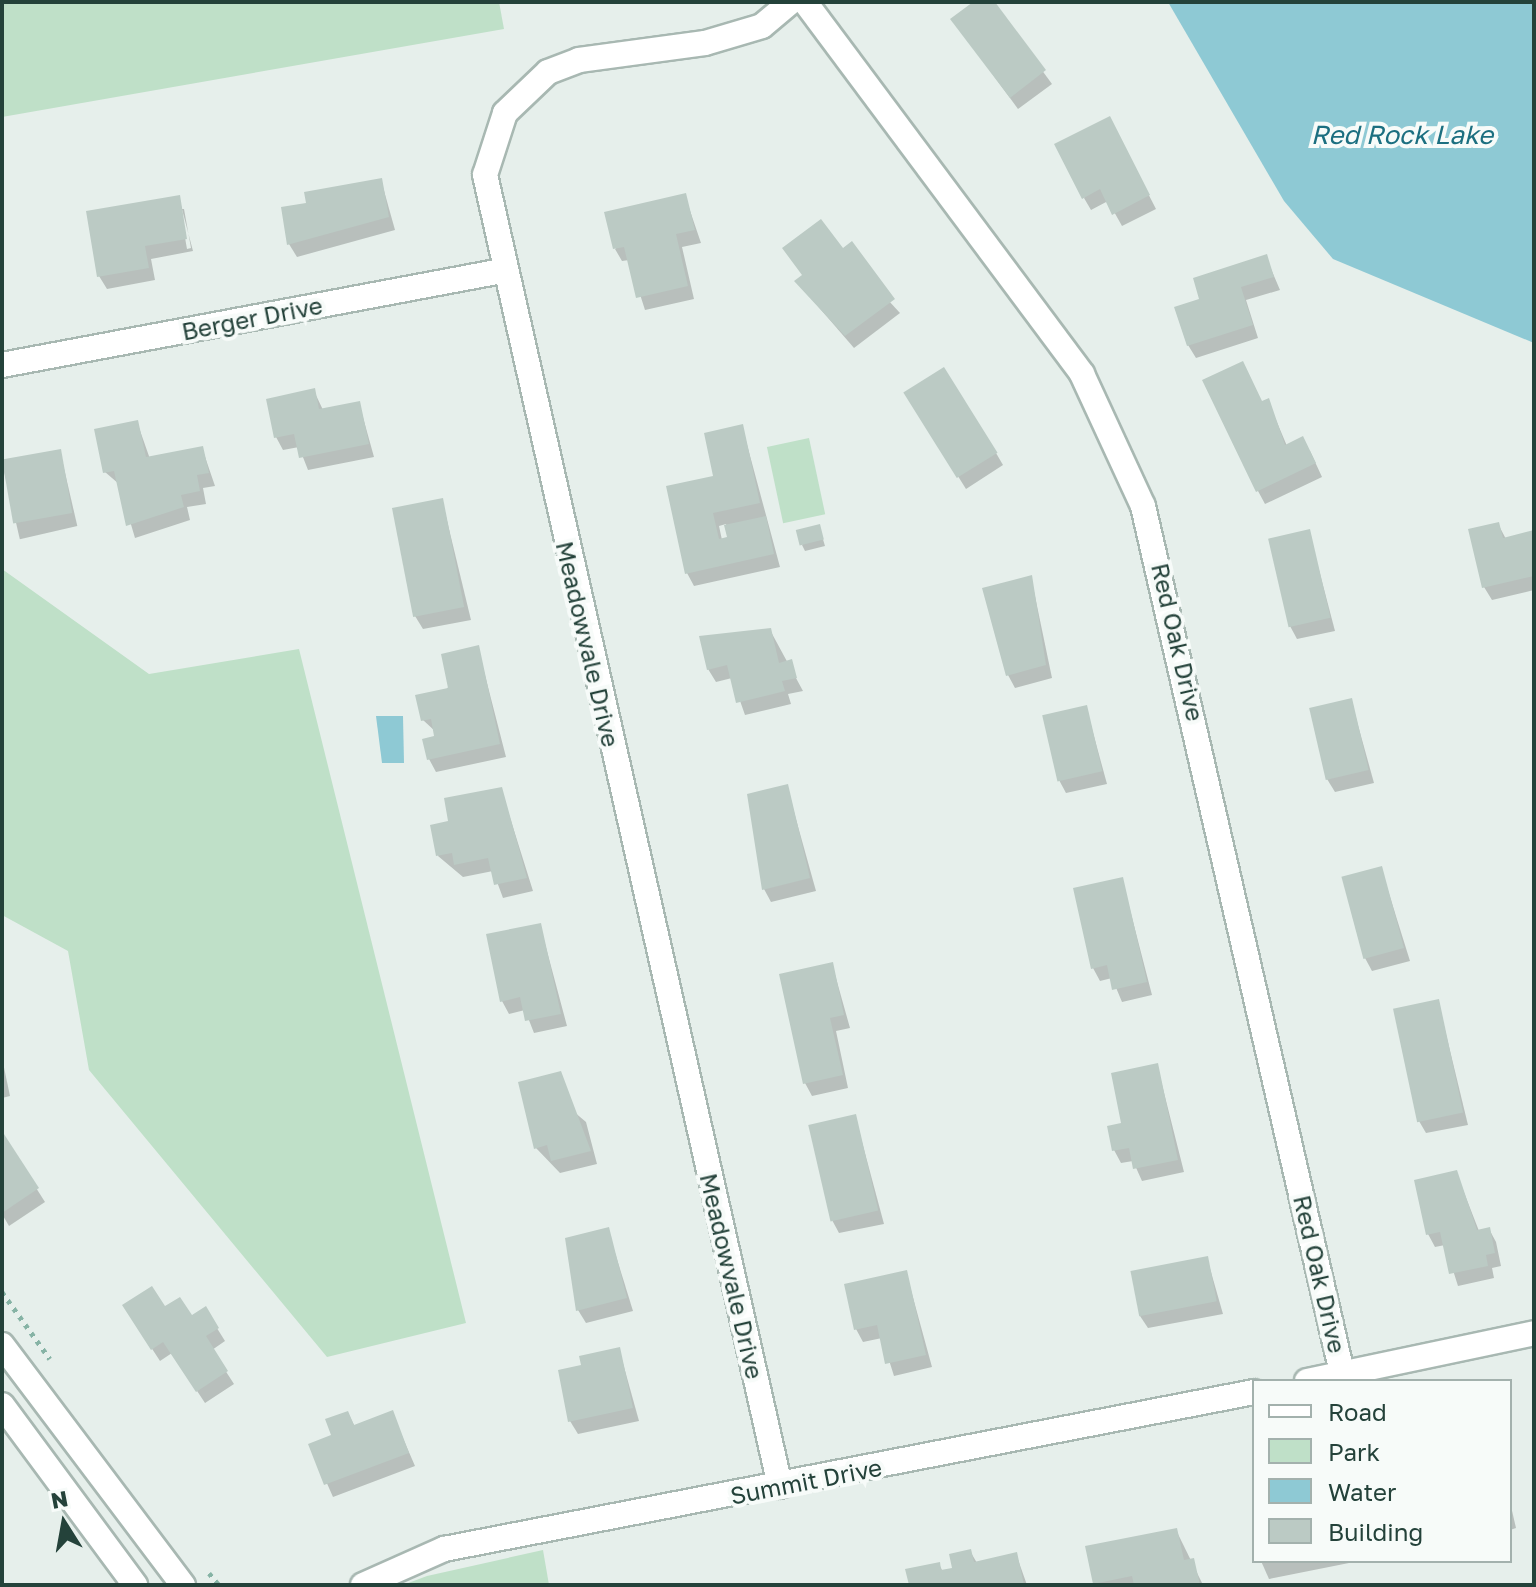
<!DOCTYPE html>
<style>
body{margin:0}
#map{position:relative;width:1536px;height:1587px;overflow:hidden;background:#e6efeb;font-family:"Golos Text",sans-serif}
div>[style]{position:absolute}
.green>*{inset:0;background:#bfe0c8;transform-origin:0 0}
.water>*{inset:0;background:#8ec9d4}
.shadow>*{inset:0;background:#0003;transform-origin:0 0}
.building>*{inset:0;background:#bbcac4;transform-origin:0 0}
.path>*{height:5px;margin-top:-2.5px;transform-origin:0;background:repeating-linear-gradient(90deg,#86b3a5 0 4px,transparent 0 10px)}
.roads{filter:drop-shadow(2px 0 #a8b8b2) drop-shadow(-2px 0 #a8b8b2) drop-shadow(0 2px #a8b8b2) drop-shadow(0 -2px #a8b8b2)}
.street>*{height:24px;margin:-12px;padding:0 12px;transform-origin:12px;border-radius:12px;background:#fff}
.secondary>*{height:24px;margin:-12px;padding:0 12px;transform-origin:12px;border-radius:12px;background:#fff}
span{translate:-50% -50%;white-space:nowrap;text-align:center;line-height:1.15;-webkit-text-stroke:8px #f7fbf9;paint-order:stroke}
.street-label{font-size:24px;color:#24423a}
.water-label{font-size:26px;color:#1c6f80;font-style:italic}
.frame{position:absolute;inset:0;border:4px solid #24423a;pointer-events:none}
.legend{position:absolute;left:1252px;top:1379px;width:260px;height:184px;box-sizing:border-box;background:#f7fbf9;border:2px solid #a3b1ad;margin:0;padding:10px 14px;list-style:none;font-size:24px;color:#24423a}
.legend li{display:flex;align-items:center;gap:16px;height:40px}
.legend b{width:40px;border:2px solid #a3b1ad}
.north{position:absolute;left:24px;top:1483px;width:80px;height:80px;-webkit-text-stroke:6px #f7fbf9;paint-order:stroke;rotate:349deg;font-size:22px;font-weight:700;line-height:32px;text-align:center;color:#24423a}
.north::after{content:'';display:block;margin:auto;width:28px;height:36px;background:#24423a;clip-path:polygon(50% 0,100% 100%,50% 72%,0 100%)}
</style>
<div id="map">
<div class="green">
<i style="clip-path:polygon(2px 2px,499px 2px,504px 29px,2px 117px)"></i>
<i style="left:809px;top:438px;width:78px;height:43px;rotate:78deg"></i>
<i style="clip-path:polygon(2px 569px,149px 674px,299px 649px,466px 1323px,327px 1357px,89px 1070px,68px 951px,2px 915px)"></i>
<i style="clip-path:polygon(543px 1550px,549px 1585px,403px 1585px,427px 1576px)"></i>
</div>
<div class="water">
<i style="clip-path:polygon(1168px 2px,1534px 2px,1534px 343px,1333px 259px,1284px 201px)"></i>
<i style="clip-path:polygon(376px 716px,403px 716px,404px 763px,382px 763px)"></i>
</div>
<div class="shadow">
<i style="clip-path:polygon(976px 2px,992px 2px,1052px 84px,1018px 109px,953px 20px)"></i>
<i style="clip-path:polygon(1116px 131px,1156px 209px,1122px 226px,1108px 201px,1091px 210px,1084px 198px)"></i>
<i style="clip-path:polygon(381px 180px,395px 230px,297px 257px,289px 244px,308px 205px)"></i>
<i style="clip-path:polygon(685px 196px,701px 243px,682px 247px,694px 299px,645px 310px,629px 260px,622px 261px,615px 249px)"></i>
<i style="clip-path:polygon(evenodd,179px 198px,193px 251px,151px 259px,155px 280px,107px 289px,99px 276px,179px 198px,180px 209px,184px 209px,191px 248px,187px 249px,180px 209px)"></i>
<i style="clip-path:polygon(842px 250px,900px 313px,854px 348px,797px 282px)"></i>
<i style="clip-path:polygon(1266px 257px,1280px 290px,1246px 300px,1258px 338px,1196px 358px,1188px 345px,1202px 301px)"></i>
<i style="clip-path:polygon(314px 391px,323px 410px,359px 403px,374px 457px,308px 470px,299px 447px,283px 450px,276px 437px)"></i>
<i style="clip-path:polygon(1268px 401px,1287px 446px,1310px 451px,1322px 477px,1265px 504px,1258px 491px)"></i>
<i style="clip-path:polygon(914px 406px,996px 453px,1003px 465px,966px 489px)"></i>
<i style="clip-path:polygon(137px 422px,150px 459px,202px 448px,215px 486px,203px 488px,206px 504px,187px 507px,190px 520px,135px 538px,119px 484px,105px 472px)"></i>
<i style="clip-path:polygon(evenodd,742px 426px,780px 567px,694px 586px,687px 573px,716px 477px,742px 426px,726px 524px,729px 538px,722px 540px,719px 526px,726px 524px)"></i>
<i style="left:60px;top:451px;width:77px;height:59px;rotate:77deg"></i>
<i style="clip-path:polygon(442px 500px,471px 620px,423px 629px,415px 616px)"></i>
<i style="clip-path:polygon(1498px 524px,1506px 539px,1534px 532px,1534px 590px,1492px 600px,1484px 587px)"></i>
<i style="clip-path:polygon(819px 526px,825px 546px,805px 551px,802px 545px)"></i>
<i style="clip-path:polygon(1309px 532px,1335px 631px,1297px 639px,1290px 626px)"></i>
<i style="clip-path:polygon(1031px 577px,1052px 678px,1015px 688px,1008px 675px)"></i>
<i style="clip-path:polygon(770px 630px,803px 691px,788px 694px,791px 704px,745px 715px,732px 678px,716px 682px,708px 669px)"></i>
<i style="clip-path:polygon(478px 648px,506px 757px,436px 772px,429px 759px,436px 732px,423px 720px)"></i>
<i style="clip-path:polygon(1351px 700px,1374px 783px,1335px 792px,1327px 779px)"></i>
<i style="clip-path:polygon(1086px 707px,1107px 784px,1066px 793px,1059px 780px)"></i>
<i style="clip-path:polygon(787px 787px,816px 891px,771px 902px,764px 889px)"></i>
<i style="clip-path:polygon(501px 789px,533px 891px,503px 898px,493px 871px,463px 877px,438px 856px,450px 823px)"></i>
<i style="clip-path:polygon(1381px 868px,1410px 961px,1372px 971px,1365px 958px)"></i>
<i style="clip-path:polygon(1122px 879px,1152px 995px,1122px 1002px,1112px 978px,1100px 981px,1093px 968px)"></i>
<i style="clip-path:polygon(540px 925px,567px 1026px,534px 1033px,525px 1010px,509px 1014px,502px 1001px)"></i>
<i style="clip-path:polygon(832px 964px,850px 1028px,836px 1031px,848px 1088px,812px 1096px,805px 1083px)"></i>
<i style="clip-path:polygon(1438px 1001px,1468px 1125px,1426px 1133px,1419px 1121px)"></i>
<i style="clip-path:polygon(2px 1058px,10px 1096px,2px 1098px)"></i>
<i style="clip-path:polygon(1157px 1065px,1184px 1172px,1142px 1181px,1133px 1161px,1121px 1163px,1114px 1150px)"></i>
<i style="clip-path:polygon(560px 1074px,573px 1111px,586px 1122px,597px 1164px,560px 1173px,536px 1148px)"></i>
<i style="clip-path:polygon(855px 1116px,884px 1224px,839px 1233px,832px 1220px)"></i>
<i style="clip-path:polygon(3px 1136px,45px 1202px,9px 1226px,2px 1214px)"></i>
<i style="clip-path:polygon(1456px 1172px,1479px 1231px,1489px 1229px,1496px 1242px,1501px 1266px,1492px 1268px,1494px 1278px,1458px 1286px,1445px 1245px,1435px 1247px,1428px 1234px)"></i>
<i style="clip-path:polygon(608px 1230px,633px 1311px,586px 1323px,578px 1310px)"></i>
<i style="clip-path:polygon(1207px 1258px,1223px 1314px,1148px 1328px,1140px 1316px)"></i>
<i style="clip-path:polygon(906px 1272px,932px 1367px,894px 1376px,882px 1338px,863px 1342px,856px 1329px)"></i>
<i style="clip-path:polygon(164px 1309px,191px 1318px,205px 1309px,225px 1341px,212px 1350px,234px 1384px,205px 1403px,172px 1353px,160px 1361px,132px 1318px)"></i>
<i style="clip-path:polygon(619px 1349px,639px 1421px,578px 1434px,570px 1421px,583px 1367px)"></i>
<i style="clip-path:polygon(348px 1413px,355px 1427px,392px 1413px,415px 1466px,333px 1497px,310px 1445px,333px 1436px)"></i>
<i style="clip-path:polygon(1510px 1502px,1516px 1528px,1510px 1530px)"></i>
<i style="clip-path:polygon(1176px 1530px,1203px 1585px,1096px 1585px,1088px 1548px)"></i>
<i style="clip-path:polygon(970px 1551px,977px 1563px,1016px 1554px,1027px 1585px,911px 1585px,939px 1564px,943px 1572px,955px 1570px)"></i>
<i style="clip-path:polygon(1261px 1561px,1354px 1561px,1354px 1562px,1269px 1579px)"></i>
</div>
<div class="building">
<i style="clip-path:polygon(973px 2px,995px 2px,1046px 70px,1010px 98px,950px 19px)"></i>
<i style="clip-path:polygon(1110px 116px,1150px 195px,1112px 215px,1100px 189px,1082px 199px,1054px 144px)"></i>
<i style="clip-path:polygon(382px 178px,389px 217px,287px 245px,281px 207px,306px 203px,304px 192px)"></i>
<i style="clip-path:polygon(686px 193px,695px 230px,676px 234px,688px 286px,636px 298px,624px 247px,613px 249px,604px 212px)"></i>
<i style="clip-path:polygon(180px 195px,187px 239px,145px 246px,149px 268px,97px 277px,86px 211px)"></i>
<i style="clip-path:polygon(821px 219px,843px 248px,852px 241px,895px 299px,845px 336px,794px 281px,802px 275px,782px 248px)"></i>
<i style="clip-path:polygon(1267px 254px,1274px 277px,1241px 287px,1253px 325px,1187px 346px,1174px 307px,1199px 299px,1193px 278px)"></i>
<i style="clip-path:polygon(1243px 361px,1262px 401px,1269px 398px,1285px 445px,1303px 436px,1316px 463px,1256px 492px,1202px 380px)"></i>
<i style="left:944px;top:367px;width:101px;height:48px;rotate:58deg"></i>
<i style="clip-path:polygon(315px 388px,319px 409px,360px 401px,369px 444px,299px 458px,294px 434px,274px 438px,266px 399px)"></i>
<i style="clip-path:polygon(138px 420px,146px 457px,203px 446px,209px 473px,197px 475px,200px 491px,181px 495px,184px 507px,126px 526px,114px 471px,103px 473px,94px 429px)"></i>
<i style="clip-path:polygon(743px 424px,760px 503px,713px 513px,719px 539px,727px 537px,724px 525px,766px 516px,774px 554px,685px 574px,666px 486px,713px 476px,704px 433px)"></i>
<i style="left:61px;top:449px;width:65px;height:60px;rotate:80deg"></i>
<i style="left:443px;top:498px;width:111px;height:52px;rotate:79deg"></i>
<i style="clip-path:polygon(1499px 522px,1503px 538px,1534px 530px,1534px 576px,1482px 588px,1468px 529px)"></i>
<i style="left:820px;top:524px;width:16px;height:25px;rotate:76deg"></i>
<i style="left:1310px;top:529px;width:91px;height:43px;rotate:77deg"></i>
<i style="clip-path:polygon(1032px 575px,1046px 665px,1006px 676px,982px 588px)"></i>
<i style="clip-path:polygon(771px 628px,779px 663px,792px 659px,797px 678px,782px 681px,785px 691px,736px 703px,727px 665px,707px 670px,699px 636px)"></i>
<i style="clip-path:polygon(479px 645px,500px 744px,427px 760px,422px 739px,434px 736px,431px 719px,421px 721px,415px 695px,448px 688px,441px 654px)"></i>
<i style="left:1352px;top:698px;width:74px;height:44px;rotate:77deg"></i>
<i style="left:1087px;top:705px;width:68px;height:46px;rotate:77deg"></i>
<i style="clip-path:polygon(788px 784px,810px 878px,762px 890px,747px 794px)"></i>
<i style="clip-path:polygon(502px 787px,527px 878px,494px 885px,488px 858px,454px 865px,452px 853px,436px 856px,430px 825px,448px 821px,444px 798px)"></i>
<i style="left:1382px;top:866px;width:85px;height:42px;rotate:75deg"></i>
<i style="clip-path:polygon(1123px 877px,1147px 982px,1112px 990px,1107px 965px,1091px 969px,1073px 888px)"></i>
<i style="clip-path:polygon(541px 923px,561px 1014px,525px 1021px,520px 997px,500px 1002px,486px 934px)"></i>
<i style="clip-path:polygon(833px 962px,844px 1015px,830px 1018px,843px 1075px,803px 1084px,779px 974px)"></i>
<i style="left:1439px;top:999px;width:116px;height:47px;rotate:78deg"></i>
<i style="clip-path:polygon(1158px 1063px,1178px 1160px,1133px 1169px,1129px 1148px,1112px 1151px,1107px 1126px,1121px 1123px,1111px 1073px)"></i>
<i style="clip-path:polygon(561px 1071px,591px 1151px,551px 1161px,547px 1145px,534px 1149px,518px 1082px)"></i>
<i style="left:856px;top:1114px;width:99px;height:49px;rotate:77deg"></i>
<i style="clip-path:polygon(2px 1131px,39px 1188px,2px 1213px)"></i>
<i style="clip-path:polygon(1457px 1170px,1477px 1230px,1490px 1227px,1495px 1253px,1486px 1255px,1488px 1266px,1449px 1274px,1440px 1232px,1426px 1235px,1414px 1180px)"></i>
<i style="clip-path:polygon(609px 1227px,627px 1298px,576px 1311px,565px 1238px)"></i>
<i style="left:1208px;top:1256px;width:46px;height:79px;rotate:79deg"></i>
<i style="clip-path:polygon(907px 1270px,926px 1355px,885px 1364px,877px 1325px,854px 1330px,844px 1284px)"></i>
<i style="clip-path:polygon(152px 1286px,165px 1306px,180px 1297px,192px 1315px,206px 1306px,219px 1328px,206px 1336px,228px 1371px,196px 1392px,163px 1342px,151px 1350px,122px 1305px)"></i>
<i style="clip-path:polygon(620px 1347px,633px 1408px,568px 1422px,558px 1370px,581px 1365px,579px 1356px)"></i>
<i style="clip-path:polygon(393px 1410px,409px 1453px,324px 1485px,308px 1444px,331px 1435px,325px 1419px,348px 1411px,354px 1425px)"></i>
<i style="clip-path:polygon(1177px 1528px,1184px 1560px,1194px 1558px,1200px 1585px,1134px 1585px,1132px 1576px,1093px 1584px,1085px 1546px)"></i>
<i style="clip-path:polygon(971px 1549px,974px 1562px,1017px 1552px,1024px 1585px,909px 1585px,905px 1569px,940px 1562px,941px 1570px,952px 1568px,949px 1554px)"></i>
</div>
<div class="path">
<i style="left:2px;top:1292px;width:82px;rotate:54.4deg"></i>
<i style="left:209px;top:1573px;width:16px;rotate:50deg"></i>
</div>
<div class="roads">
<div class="street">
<i style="left:805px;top:2px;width:464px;rotate:53.3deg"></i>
<i style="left:1082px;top:374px;width:145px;rotate:65.2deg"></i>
<i style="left:1143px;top:506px;width:890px;rotate:77.07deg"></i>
<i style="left:2px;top:365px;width:509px;rotate:-10.65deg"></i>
<i style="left:1307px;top:1381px;width:232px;rotate:-11.9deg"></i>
<i style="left:780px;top:1486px;width:1344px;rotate:-102.68deg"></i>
<i style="left:485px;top:175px;width:65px;rotate:-72.1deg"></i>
<i style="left:505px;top:113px;width:59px;rotate:-43.6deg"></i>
<i style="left:548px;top:72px;width:33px;rotate:-21deg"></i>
<i style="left:579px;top:60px;width:127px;rotate:-7.7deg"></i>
<i style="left:705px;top:43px;width:59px;rotate:-16.6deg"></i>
<i style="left:762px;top:26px;width:38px;rotate:-40deg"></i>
<i style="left:363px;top:1585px;width:89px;rotate:-24deg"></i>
<i style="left:444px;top:1549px;width:825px;rotate:-10.97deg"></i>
</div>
<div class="secondary">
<i style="left:2px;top:1345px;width:301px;rotate:53deg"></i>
<i style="left:2px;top:1405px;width:224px;rotate:53.5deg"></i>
</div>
</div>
<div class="street-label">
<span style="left:252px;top:318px;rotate:-11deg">Berger Drive</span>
<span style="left:1178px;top:642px;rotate:77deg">Red Oak Drive</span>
<span style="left:588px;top:644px;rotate:77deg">Meadowvale Drive</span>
<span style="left:1320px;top:1274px;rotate:77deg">Red Oak Drive</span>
<span style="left:732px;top:1276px;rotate:77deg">Meadowvale Drive</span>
<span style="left:806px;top:1481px;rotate:-11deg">Summit Drive</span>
</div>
<div class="water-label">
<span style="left:1402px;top:135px">Red Rock Lake</span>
</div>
<div class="frame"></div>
<ul class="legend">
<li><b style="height:10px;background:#fff"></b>Road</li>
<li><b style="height:22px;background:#bfe0c8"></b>Park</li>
<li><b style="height:22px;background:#8ec9d4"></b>Water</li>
<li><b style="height:22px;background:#bbcac4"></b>Building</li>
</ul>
<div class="north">N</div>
</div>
